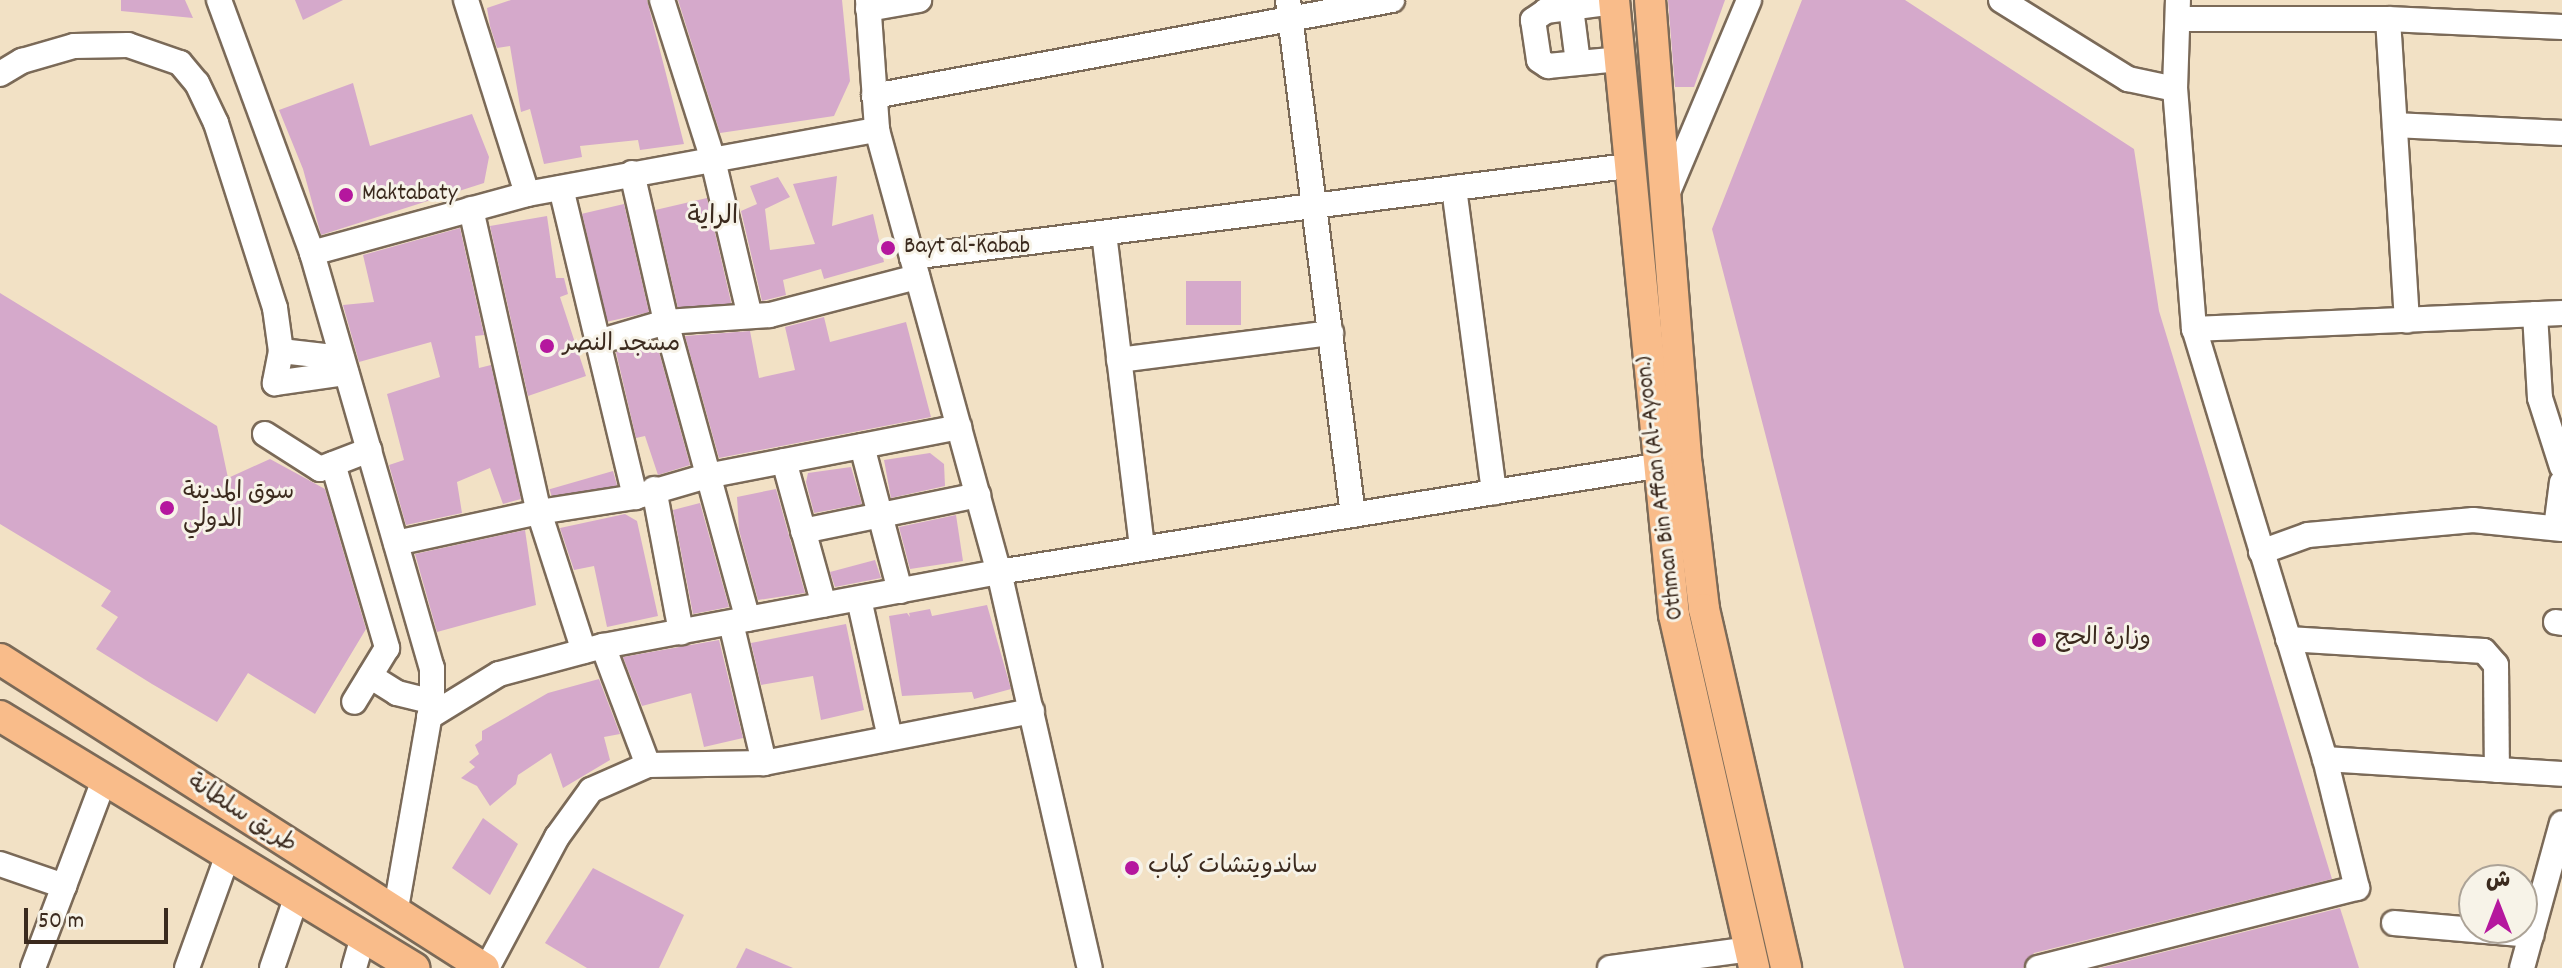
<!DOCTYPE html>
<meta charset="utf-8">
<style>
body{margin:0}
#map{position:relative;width:2562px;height:968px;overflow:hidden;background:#f2e1c5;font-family:Dekko,"Playpen Sans Arabic",sans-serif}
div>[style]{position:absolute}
.building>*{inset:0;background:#d5a9cb;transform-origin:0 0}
.roads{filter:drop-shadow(2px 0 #7b6a58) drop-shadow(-2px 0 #7b6a58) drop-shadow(0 2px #7b6a58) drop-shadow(0 -2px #7b6a58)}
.minor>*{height:24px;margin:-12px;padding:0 12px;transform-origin:12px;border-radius:12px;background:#fff}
.major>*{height:30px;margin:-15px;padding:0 15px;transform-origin:15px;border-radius:15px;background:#f9bc8a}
.dots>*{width:22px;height:22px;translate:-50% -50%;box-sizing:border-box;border:4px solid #f7f3e8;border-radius:50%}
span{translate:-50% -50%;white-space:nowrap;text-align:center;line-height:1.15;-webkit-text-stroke:6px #f7f3e8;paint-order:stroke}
.poi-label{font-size:24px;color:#3b2a1e}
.left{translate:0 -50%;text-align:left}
.street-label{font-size:24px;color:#3b2a1e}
.neighbourhood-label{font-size:26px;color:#3b2a1e}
.north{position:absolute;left:2458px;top:864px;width:80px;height:80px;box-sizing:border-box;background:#f7f3e8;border:2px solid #aca397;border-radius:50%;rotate:0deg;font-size:22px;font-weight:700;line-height:32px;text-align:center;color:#3b2a1e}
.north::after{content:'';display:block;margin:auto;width:28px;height:36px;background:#b5179e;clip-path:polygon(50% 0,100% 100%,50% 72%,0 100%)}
.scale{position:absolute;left:24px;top:908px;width:144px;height:36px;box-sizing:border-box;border:4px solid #3b2a1e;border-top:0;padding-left:10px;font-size:24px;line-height:28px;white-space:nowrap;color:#3b2a1e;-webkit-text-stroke:6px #f7f3e8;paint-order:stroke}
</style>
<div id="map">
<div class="building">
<i style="clip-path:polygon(121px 0,185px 0,193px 18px,121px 11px)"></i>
<i style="clip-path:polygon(295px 0,343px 0,303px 20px)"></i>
<i style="clip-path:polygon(511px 0,647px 0,684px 144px,640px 150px,638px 140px,580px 146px,582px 157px,544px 164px,530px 109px,521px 112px,510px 46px,497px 48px,490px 26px,487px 8px)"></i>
<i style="clip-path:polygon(678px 0,842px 0,850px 81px,834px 116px,720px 133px)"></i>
<i style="clip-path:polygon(1668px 0,1725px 0,1694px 87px,1675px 87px)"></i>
<i style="clip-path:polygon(1802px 0,1905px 0,2134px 149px,2159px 311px,2332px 879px,2034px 953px,2023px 968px,1904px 968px,1712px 229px)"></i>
<i style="clip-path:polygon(353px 83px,370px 146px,472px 114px,489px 157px,484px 183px,321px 235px,303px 169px,279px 110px)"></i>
<i style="clip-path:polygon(837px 176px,832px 226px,873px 214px,884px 262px,824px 279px,821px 269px,783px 280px,786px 295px,762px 301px,741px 211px,757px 204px,750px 186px,778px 177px,790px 197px,765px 209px,770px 250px,815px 244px,793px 184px)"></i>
<i style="left:707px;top:198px;width:108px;height:53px;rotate:77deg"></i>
<i style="left:624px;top:204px;width:111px;height:43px;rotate:77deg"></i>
<i style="clip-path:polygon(547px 216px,556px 278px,564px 278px,568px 294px,560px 297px,586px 376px,528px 396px,490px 226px)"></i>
<i style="clip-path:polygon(460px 228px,484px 335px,475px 336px,479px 368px,491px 365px,521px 499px,503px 504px,490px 468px,457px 482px,462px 513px,406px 525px,389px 465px,404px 460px,387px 394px,440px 377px,431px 342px,359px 362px,343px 305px,374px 302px,363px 255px)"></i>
<i style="left:1186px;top:281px;width:55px;height:44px"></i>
<i style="clip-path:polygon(0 293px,217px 426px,228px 478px,270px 459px,325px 489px,366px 629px,315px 714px,248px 673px,217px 722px,152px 684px,96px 649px,118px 617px,101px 606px,111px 591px,0 524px)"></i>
<i style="clip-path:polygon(824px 317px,830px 342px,906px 322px,931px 417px,719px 458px,685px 336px,750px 331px,759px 378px,795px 370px,785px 327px)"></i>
<i style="clip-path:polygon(656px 341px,690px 465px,658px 475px,645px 436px,636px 438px,616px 352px)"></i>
<i style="clip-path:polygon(930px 453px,944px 464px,945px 486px,891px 498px,884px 460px)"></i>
<i style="clip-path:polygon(851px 467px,862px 504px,814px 513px,806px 482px,808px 473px)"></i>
<i style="left:613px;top:471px;width:15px;height:66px;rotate:74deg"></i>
<i style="clip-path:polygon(776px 489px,805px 593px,758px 600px,739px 530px,737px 497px)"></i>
<i style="clip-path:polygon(700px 503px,729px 607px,693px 614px,673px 510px)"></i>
<i style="clip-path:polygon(625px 514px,637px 521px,658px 616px,607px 627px,594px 566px,574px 570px,560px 528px)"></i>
<i style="clip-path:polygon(956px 515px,963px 561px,910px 569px,899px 527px)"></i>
<i style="clip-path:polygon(525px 530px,536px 605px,437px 632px,415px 554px)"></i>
<i style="clip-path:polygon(875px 560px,881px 578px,835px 587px,830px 572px)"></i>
<i style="clip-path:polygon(987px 605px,1011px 689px,974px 699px,972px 692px,902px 696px,889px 616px,907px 613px,910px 617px,909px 613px,930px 609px,932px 616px)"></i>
<i style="clip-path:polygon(846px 624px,864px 710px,821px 720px,813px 676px,761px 685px,751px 643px)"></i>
<i style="clip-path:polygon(719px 640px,743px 738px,704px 747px,691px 693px,642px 706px,623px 657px)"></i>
<i style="clip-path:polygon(599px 679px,620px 734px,604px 737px,610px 760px,563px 788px,551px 753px,518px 775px,516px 784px,490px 806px,477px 786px,461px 778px,475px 767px,469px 762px,479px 754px,475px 745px,482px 740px,482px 731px,548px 693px)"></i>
<i style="clip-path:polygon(483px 818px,518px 844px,490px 895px,452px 868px)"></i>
<i style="clip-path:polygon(593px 868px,684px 915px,659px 968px,587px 968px,545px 943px)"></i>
<i style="clip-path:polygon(2340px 908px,2359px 968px,2100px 968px)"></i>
<i style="clip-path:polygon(746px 948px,793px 968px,736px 968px)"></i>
</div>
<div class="roads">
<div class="minor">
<i style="left:219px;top:0;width:270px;rotate:69.8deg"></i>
<i style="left:312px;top:253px;width:432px;rotate:73.9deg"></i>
<i style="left:432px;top:668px;width:34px;rotate:90deg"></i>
<i style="left:432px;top:702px;width:215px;rotate:99.9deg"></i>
<i style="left:466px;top:0;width:203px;rotate:72.5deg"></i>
<i style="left:662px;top:0;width:168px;rotate:72.3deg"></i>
<i style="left:713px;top:160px;width:160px;rotate:76.7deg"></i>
<i style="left:868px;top:0;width:130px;rotate:86deg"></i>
<i style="left:877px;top:130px;width:459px;rotate:74.6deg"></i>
<i style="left:999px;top:572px;width:406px;rotate:77.1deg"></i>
<i style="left:1288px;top:0;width:519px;rotate:82.81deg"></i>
<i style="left:2001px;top:0;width:150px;rotate:31.9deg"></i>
<i style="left:2128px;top:79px;width:48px;rotate:12deg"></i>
<i style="left:1614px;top:2px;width:69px;rotate:172.5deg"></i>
<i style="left:1546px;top:11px;width:16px;rotate:145deg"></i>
<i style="left:1533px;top:20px;width:40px;rotate:81.5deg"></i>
<i style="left:1539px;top:60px;width:11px;rotate:34deg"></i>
<i style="left:1548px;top:66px;width:71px;rotate:-5.6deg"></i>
<i style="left:1571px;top:8px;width:55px;rotate:82.7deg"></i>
<i style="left:868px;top:9px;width:52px;rotate:-10deg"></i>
<i style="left:2178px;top:19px;width:210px"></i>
<i style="left:2388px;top:19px;width:174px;rotate:2.6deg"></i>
<i style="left:2388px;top:19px;width:302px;rotate:86.4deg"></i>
<i style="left:0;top:74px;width:26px;rotate:-31deg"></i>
<i style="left:22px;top:61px;width:54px;rotate:-16.1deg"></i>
<i style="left:74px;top:46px;width:54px;rotate:-1.1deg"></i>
<i style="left:128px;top:45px;width:55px;rotate:19.1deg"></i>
<i style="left:180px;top:63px;width:26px;rotate:50deg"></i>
<i style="left:197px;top:83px;width:44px;rotate:64.6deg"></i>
<i style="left:216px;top:123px;width:194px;rotate:72.3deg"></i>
<i style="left:275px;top:308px;width:43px;rotate:82.1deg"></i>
<i style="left:281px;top:351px;width:33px;rotate:101deg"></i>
<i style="left:275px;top:383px;width:72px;rotate:-8deg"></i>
<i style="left:874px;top:96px;width:527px;rotate:-10.5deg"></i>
<i style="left:2395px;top:125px;width:167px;rotate:2.7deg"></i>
<i style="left:632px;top:173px;width:153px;rotate:77.1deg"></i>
<i style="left:666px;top:322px;width:308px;rotate:74.6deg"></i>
<i style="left:561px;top:188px;width:318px;rotate:76.5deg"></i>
<i style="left:1454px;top:188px;width:307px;rotate:82.5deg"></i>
<i style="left:1668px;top:192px;width:208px;rotate:-67.1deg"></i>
<i style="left:471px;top:209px;width:311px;rotate:77.4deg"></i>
<i style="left:539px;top:512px;width:97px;rotate:-8.9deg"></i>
<i style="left:635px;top:497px;width:75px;rotate:-16.3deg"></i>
<i style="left:707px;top:476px;width:257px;rotate:-11deg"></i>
<i style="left:1104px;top:233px;width:318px;rotate:83.1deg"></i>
<i style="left:312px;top:253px;width:223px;rotate:-15.3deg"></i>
<i style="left:527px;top:194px;width:356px;rotate:-10.4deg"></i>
<i style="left:912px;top:257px;width:721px;rotate:-7.25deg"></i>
<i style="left:2535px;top:314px;width:84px;rotate:86.6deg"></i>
<i style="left:2540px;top:398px;width:72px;rotate:72.3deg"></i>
<i style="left:2194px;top:329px;width:368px;rotate:-2.5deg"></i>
<i style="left:598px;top:342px;width:71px;rotate:-16.4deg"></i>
<i style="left:666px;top:322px;width:104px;rotate:-3.9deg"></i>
<i style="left:770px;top:315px;width:152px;rotate:-14.5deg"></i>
<i style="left:281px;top:351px;width:61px;rotate:6.5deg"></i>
<i style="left:1119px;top:360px;width:214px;rotate:-7.3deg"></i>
<i style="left:265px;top:434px;width:65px;rotate:32.5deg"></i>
<i style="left:320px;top:469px;width:53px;rotate:-21.2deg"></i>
<i style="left:862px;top:446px;width:150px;rotate:75.3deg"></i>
<i style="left:784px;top:461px;width:149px;rotate:74.5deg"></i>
<i style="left:333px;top:464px;width:192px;rotate:73.6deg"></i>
<i style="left:387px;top:648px;width:63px;rotate:121.4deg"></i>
<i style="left:654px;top:489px;width:146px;rotate:79.3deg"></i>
<i style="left:2556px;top:528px;width:46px;rotate:-82.6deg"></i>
<i style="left:803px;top:531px;width:179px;rotate:-11.6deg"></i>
<i style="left:396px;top:543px;width:146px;rotate:-12.2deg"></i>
<i style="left:539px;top:512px;width:146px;rotate:72.1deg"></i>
<i style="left:2261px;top:552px;width:50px;rotate:-19.9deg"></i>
<i style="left:2308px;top:535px;width:166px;rotate:-5.2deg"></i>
<i style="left:2473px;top:520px;width:89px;rotate:5.8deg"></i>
<i style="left:859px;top:599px;width:142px;rotate:77.4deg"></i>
<i style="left:2556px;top:622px;width:6px;rotate:9deg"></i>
<i style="left:731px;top:623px;width:144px;rotate:76.7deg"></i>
<i style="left:2288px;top:639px;width:196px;rotate:3.5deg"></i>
<i style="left:2484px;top:651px;width:18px;rotate:49deg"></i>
<i style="left:2496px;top:665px;width:105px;rotate:89.5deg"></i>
<i style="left:603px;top:646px;width:127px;rotate:69.3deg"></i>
<i style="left:370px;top:676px;width:32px;rotate:32deg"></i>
<i style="left:397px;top:693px;width:36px;rotate:14deg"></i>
<i style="left:429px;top:717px;width:82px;rotate:-31.6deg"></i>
<i style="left:499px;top:674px;width:108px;rotate:-15.1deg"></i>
<i style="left:603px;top:646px;width:403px;rotate:-10.6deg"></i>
<i style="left:999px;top:572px;width:665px;rotate:-9.17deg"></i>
<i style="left:2325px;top:759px;width:237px;rotate:3.6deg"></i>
<i style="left:0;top:864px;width:68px;rotate:19deg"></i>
<i style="left:2394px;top:923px;width:138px;rotate:5deg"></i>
<i style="left:33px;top:968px;width:201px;rotate:-69.3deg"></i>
<i style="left:187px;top:968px;width:120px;rotate:-70.1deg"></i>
<i style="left:272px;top:968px;width:76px;rotate:-70.9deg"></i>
<i style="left:354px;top:968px;width:32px;rotate:-74deg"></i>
<i style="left:487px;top:968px;width:149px;rotate:-61.9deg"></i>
<i style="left:557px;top:837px;width:58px;rotate:-54.1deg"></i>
<i style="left:591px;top:790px;width:62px;rotate:-23.7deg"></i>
<i style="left:648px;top:765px;width:116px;rotate:-1deg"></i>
<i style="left:764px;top:763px;width:273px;rotate:-11deg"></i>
<i style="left:1610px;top:968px;width:141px;rotate:-7.7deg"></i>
<i style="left:2038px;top:968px;width:329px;rotate:-14.1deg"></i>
<i style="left:2357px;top:888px;width:133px;rotate:-103.9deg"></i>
<i style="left:2325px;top:759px;width:450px;rotate:-106.9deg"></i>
<i style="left:2194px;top:329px;width:241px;rotate:-94.5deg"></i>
<i style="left:2175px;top:89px;width:89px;rotate:-88.1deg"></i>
<i style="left:2522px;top:968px;width:150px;rotate:-74.6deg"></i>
</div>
<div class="major">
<i style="left:1614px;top:0;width:618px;rotate:84.43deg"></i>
<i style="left:1674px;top:615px;width:362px;rotate:77.2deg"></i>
<i style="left:1650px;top:0;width:467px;rotate:85.5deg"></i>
<i style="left:1687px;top:466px;width:144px;rotate:83.2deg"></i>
<i style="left:1704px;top:609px;width:368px;rotate:77.1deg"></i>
<i style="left:0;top:659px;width:574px;rotate:32.56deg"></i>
<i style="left:0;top:716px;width:485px;rotate:31.3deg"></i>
</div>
</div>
<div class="dots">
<i style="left:346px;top:195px;background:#b5179e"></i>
<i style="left:888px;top:248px;background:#b5179e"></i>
<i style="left:547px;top:346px;background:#b5179e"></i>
<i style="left:167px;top:508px;background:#b5179e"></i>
<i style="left:2039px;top:640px;background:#b5179e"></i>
<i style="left:1132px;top:868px;background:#b5179e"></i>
</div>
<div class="poi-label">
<span class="left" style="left:362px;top:195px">Maktabaty</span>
<span class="left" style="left:904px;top:248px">Bayt al-Kabab</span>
<span class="left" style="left:563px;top:346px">مسجد النصر</span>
<span class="left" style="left:183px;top:508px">سوق المدينة<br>الدولي</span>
<span class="left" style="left:2055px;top:640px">وزارة الحج</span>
<span class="left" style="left:1148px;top:868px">ساندويتشات كباب</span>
</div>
<div class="street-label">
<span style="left:1661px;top:488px;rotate:-97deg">Othman Bin Affan (Al-Ayoon.)</span>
<span style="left:241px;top:815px;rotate:33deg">طريق سلطانة</span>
</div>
<div class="neighbourhood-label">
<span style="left:713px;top:218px">الراية</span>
</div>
<div class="north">ش</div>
<div class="scale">50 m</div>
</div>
